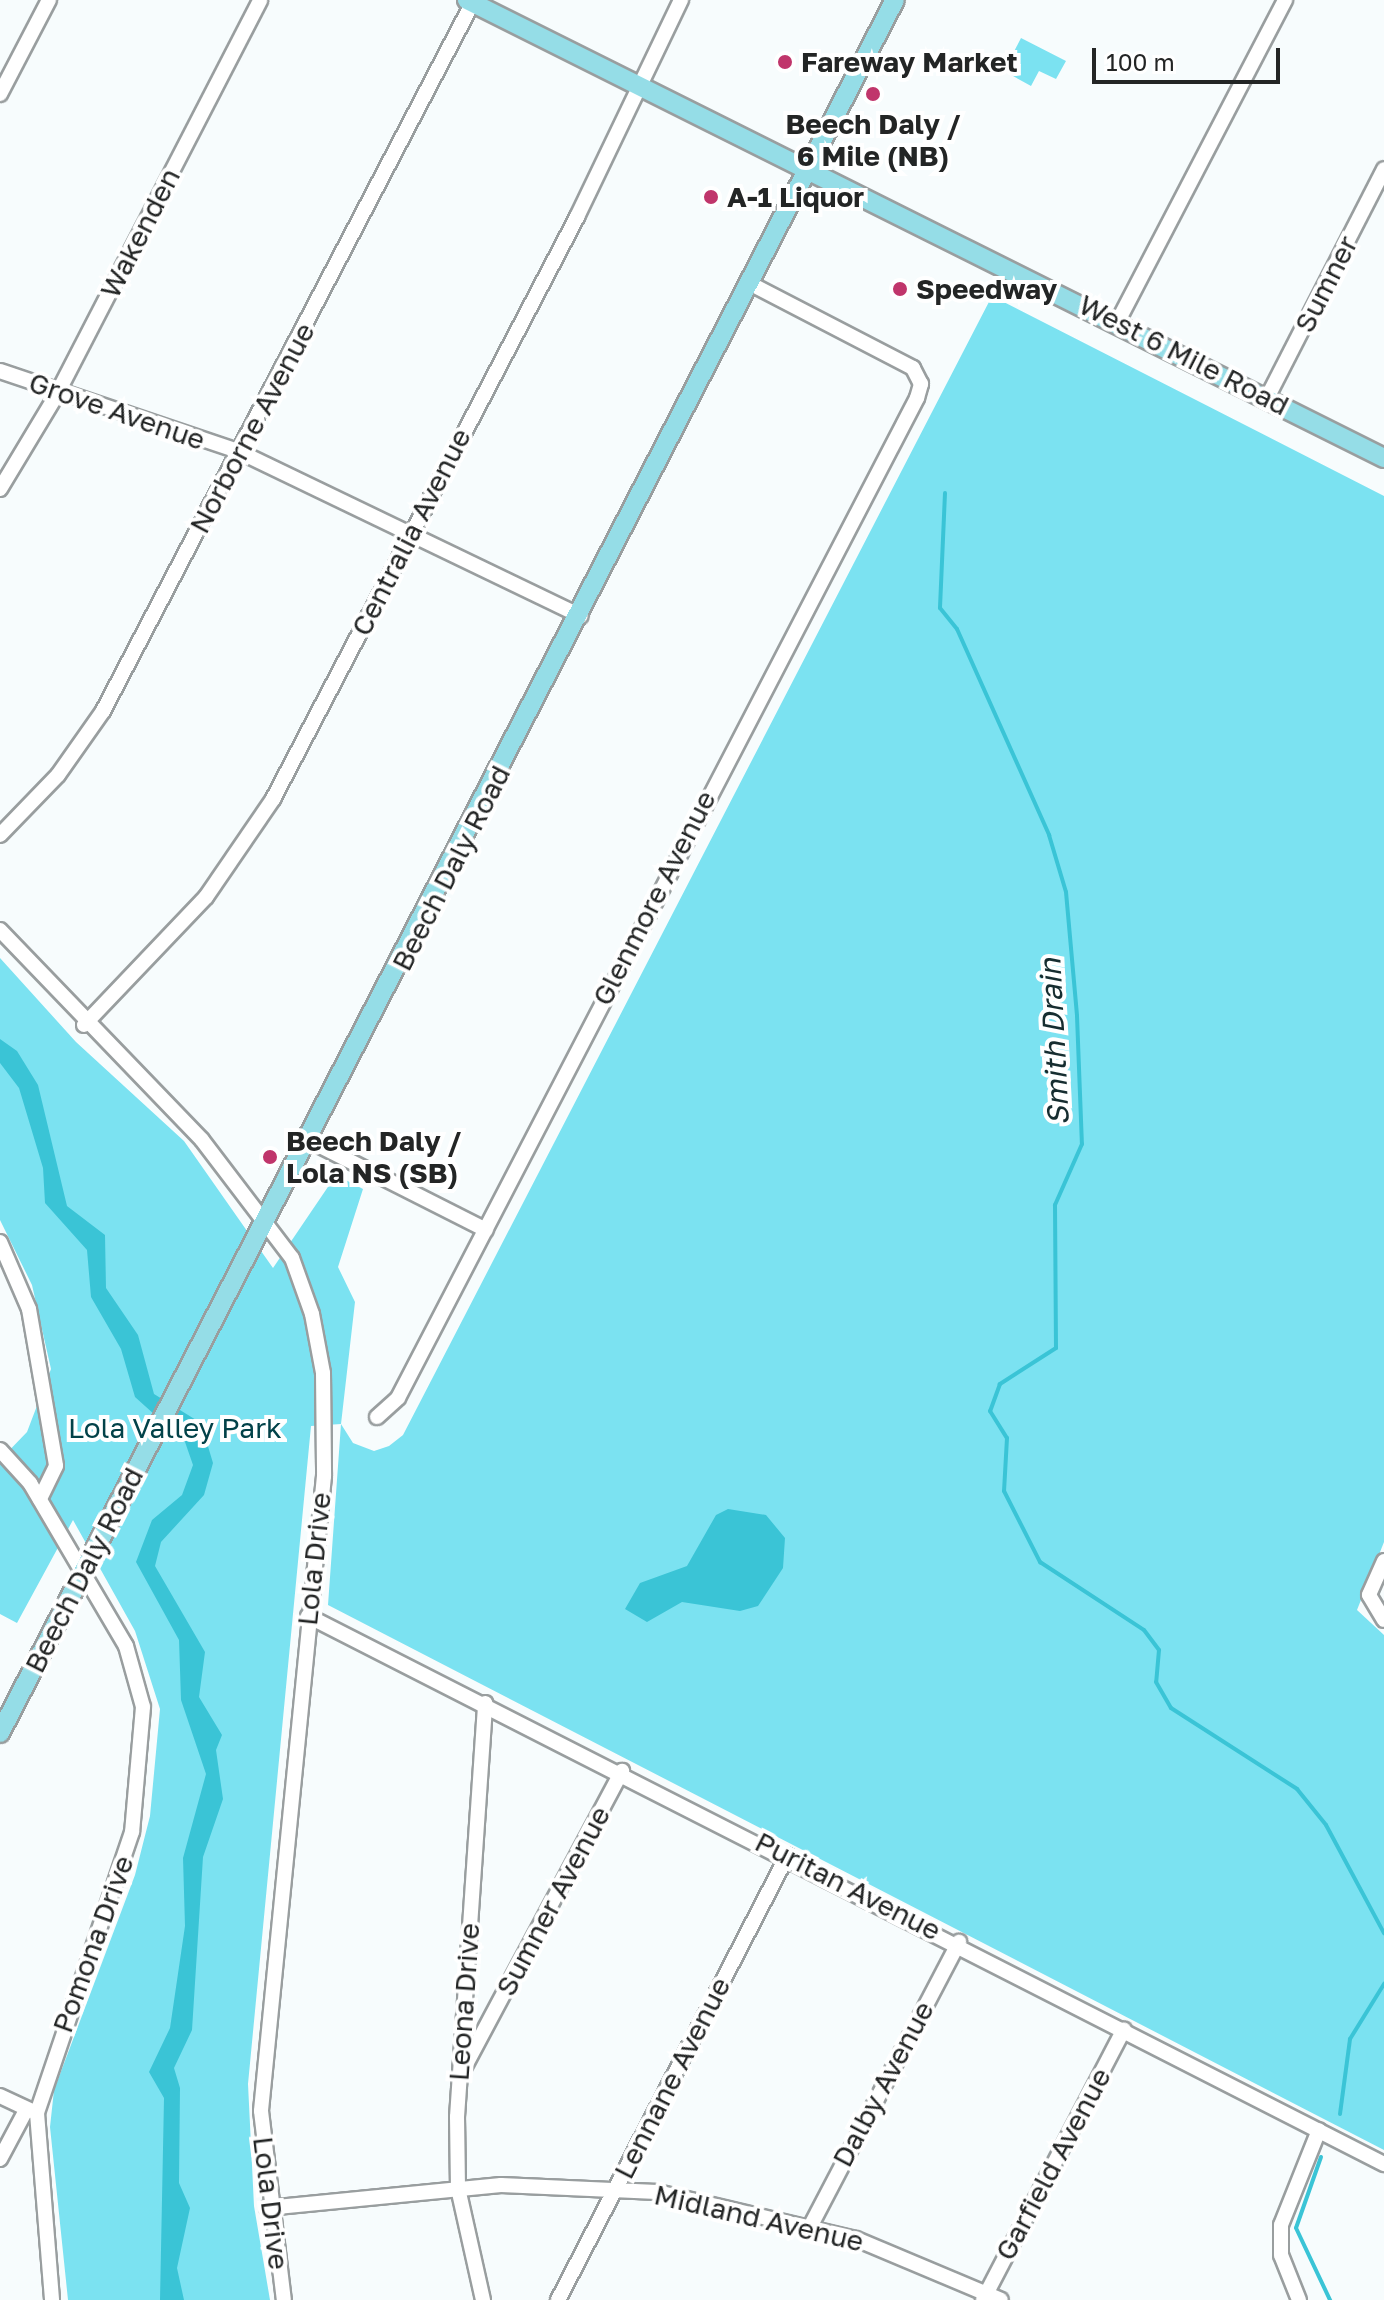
<!DOCTYPE html>
<style>
body{margin:0}
#map{position:relative;width:1384px;height:2300px;overflow:hidden;background:#f7fcfd;font-family:"Golos Text",sans-serif}
div>[style]{position:absolute}
.green>*{inset:0;background:#7be2f1}
.water>*{inset:0;background:#3ac4d6}
.stream>*{height:4px;margin:-2px;padding:0 2px;transform-origin:2px;border-radius:2px;background:#3ac4d6}
.roads{filter:drop-shadow(2px 0 #999e9f) drop-shadow(-2px 0 #999e9f) drop-shadow(0 2px #999e9f) drop-shadow(0 -2px #999e9f)}
.minor>*{height:14px;margin:-7px;padding:0 7px;transform-origin:7px;border-radius:7px;background:#fff}
.major>*{height:18px;margin:-9px;padding:0 9px;transform-origin:9px;border-radius:9px;background:#95dde7}
.dots>*{width:22px;height:22px;translate:-50% -50%;box-sizing:border-box;border:4px solid #fff;border-radius:50%}
span{translate:-50% -50%;white-space:nowrap;text-align:center;line-height:1.15;-webkit-text-stroke:8px #fff;paint-order:stroke}
.poi-label{font-size:28px;color:#232525;font-weight:700}
.left{translate:0 -50%;text-align:left}
.street-label{font-size:28px;color:#232525}
.park-label{font-size:28px;color:#024249}
.water-label{font-size:30px;color:#162d30;font-style:italic}
.scale{position:absolute;left:1092px;top:48px;width:188px;height:36px;box-sizing:border-box;border:4px solid #232525;border-top:0;padding-left:10px;font-size:24px;line-height:28px;white-space:nowrap;color:#232525;-webkit-text-stroke:6px #fff;paint-order:stroke}
</style>
<div id="map">
<div class="green">
<i style="clip-path:polygon(1021px 38px,1066px 61px,1056px 79px,1039px 71px,1031px 86px,1004px 71px)"></i>
<i style="clip-path:polygon(992px 296px,1384px 496px,1384px 1542px,1357px 1610px,1384px 1635px,1384px 2150px,328px 1605px,341px 1424px,311px 1426px,248px 2084px,254px 2206px,270px 2300px,68px 2300px,50px 2127px,54px 2090px,135px 1875px,150px 1816px,160px 1709px,135px 1631px,73px 1520px,17px 1623px,0 1614px,0 1460px,27px 1432px,51px 1369px,32px 1285px,0 1220px,0 958px,76px 1042px,184px 1141px,273px 1268px,336px 1175px,363px 1189px,338px 1267px,355px 1302px,341px 1424px,353px 1443px,374px 1451px,389px 1446px,403px 1435px)"></i>
</div>
<div class="water">
<i style="clip-path:polygon(0 1039px,17px 1051px,38px 1085px,67px 1206px,105px 1235px,106px 1288px,138px 1335px,154px 1394px,201px 1423px,213px 1463px,204px 1495px,161px 1542px,155px 1566px,205px 1652px,199px 1697px,222px 1735px,216px 1750px,223px 1799px,203px 1857px,192px 2030px,174px 2068px,180px 2088px,179px 2183px,190px 2208px,177px 2268px,184px 2300px,160px 2300px,164px 2098px,149px 2072px,170px 2028px,185px 1926px,183px 1858px,206px 1774px,181px 1700px,179px 1640px,136px 1562px,152px 1520px,182px 1495px,193px 1465px,185px 1442px,135px 1397px,121px 1349px,91px 1297px,87px 1250px,45px 1203px,43px 1168px,19px 1088px,0 1063px)"></i>
<i style="clip-path:polygon(728px 1509px,766px 1515px,785px 1538px,783px 1568px,758px 1606px,740px 1611px,682px 1602px,647px 1622px,625px 1609px,640px 1583px,687px 1566px,716px 1515px)"></i>
</div>
<div class="stream">
<i style="left:945px;top:493px;width:115px;rotate:92.5deg"></i>
<i style="left:940px;top:608px;width:27px;rotate:51deg"></i>
<i style="left:957px;top:629px;width:226px;rotate:65.9deg"></i>
<i style="left:1049px;top:835px;width:59px;rotate:73.4deg"></i>
<i style="left:1066px;top:892px;width:124px;rotate:84.9deg"></i>
<i style="left:1077px;top:1016px;width:128px;rotate:87.8deg"></i>
<i style="left:1082px;top:1144px;width:67px;rotate:113.9deg"></i>
<i style="left:1055px;top:1205px;width:143px;rotate:89.6deg"></i>
<i style="left:1056px;top:1348px;width:67px;rotate:147.3deg"></i>
<i style="left:1000px;top:1384px;width:29px;rotate:110deg"></i>
<i style="left:990px;top:1411px;width:32px;rotate:58deg"></i>
<i style="left:1007px;top:1438px;width:53px;rotate:93.2deg"></i>
<i style="left:1004px;top:1491px;width:80px;rotate:63.1deg"></i>
<i style="left:1040px;top:1562px;width:124px;rotate:33.2deg"></i>
<i style="left:1144px;top:1630px;width:25px;rotate:53deg"></i>
<i style="left:1159px;top:1650px;width:32px;rotate:95deg"></i>
<i style="left:1156px;top:1682px;width:30px;rotate:60deg"></i>
<i style="left:1171px;top:1708px;width:150px;rotate:32.7deg"></i>
<i style="left:1297px;top:1789px;width:46px;rotate:51.1deg"></i>
<i style="left:1326px;top:1825px;width:123px;rotate:61.8deg"></i>
<i style="left:1340px;top:2114px;width:76px;rotate:-82.4deg"></i>
<i style="left:1350px;top:2039px;width:65px;rotate:-58.3deg"></i>
<i style="left:1321px;top:2157px;width:75px;rotate:109.4deg"></i>
<i style="left:1296px;top:2228px;width:80px;rotate:64.7deg"></i>
</div>
<div class="roads">
<div class="minor">
<i style="left:0;top:94px;width:106px;rotate:-62.5deg"></i>
<i style="left:1118px;top:321px;width:362px;rotate:-62.5deg"></i>
<i style="left:0;top:371px;width:253px;rotate:18.6deg"></i>
<i style="left:240px;top:452px;width:378px;rotate:25.7deg"></i>
<i style="left:1267px;top:398px;width:257px;rotate:-62.9deg"></i>
<i style="left:0;top:489px;width:111px;rotate:-59deg"></i>
<i style="left:57px;top:394px;width:443px;rotate:-62.7deg"></i>
<i style="left:0;top:835px;width:83px;rotate:-46deg"></i>
<i style="left:58px;top:775px;width:78px;rotate:-54.9deg"></i>
<i style="left:103px;top:711px;width:802px;rotate:-62.44deg"></i>
<i style="left:0;top:930px;width:291px;rotate:46.1deg"></i>
<i style="left:202px;top:1140px;width:148px;rotate:52.7deg"></i>
<i style="left:292px;top:1258px;width:59px;rotate:70.3deg"></i>
<i style="left:312px;top:1314px;width:60px;rotate:79.4deg"></i>
<i style="left:323px;top:1373px;width:103px;rotate:89.4deg"></i>
<i style="left:324px;top:1476px;width:638px;rotate:95.67deg"></i>
<i style="left:261px;top:2111px;width:190px;rotate:83.1deg"></i>
<i style="left:84px;top:1025px;width:177px;rotate:-46.4deg"></i>
<i style="left:206px;top:897px;width:119px;rotate:-55.6deg"></i>
<i style="left:273px;top:799px;width:657px;rotate:-62.42deg"></i>
<i style="left:577px;top:217px;width:241px;rotate:-64.4deg"></i>
<i style="left:310px;top:1141px;width:197px;rotate:26.8deg"></i>
<i style="left:0;top:1242px;width:73px;rotate:66.6deg"></i>
<i style="left:29px;top:1309px;width:159px;rotate:80.2deg"></i>
<i style="left:56px;top:1466px;width:37px;rotate:116deg"></i>
<i style="left:377px;top:1417px;width:28px;rotate:-42deg"></i>
<i style="left:398px;top:1398px;width:1127px;rotate:-62.57deg"></i>
<i style="left:917px;top:398px;width:15px;rotate:-74deg"></i>
<i style="left:921px;top:384px;width:18px;rotate:-117deg"></i>
<i style="left:913px;top:368px;width:185px;rotate:-152.6deg"></i>
<i style="left:0;top:1450px;width:45px;rotate:47.7deg"></i>
<i style="left:30px;top:1483px;width:189px;rotate:59.5deg"></i>
<i style="left:126px;top:1646px;width:63px;rotate:74.4deg"></i>
<i style="left:143px;top:1707px;width:125px;rotate:95deg"></i>
<i style="left:132px;top:1832px;width:297px;rotate:108.7deg"></i>
<i style="left:37px;top:2113px;width:188px;rotate:85.4deg"></i>
<i style="left:1384px;top:1561px;width:37px;rotate:114deg"></i>
<i style="left:1369px;top:1595px;width:29px;rotate:59deg"></i>
<i style="left:308px;top:1616px;width:1208px;rotate:26.99deg"></i>
<i style="left:463px;top:2070px;width:339px;rotate:-62deg"></i>
<i style="left:0;top:2096px;width:35px;rotate:25deg"></i>
<i style="left:0;top:2159px;width:55px;rotate:-62deg"></i>
<i style="left:267px;top:2208px;width:235px;rotate:-5.6deg"></i>
<i style="left:501px;top:2185px;width:156px;rotate:2.6deg"></i>
<i style="left:657px;top:2192px;width:204px;rotate:13.3deg"></i>
<i style="left:856px;top:2239px;width:157px;rotate:22.8deg"></i>
<i style="left:810px;top:2227px;width:322px;rotate:-62.4deg"></i>
<i style="left:483px;top:2300px;width:115px;rotate:-102.6deg"></i>
<i style="left:458px;top:2188px;width:71px;rotate:-90.8deg"></i>
<i style="left:457px;top:2117px;width:415px;rotate:-86.1deg"></i>
<i style="left:558px;top:2300px;width:500px;rotate:-62.7deg"></i>
<i style="left:983px;top:2300px;width:305px;rotate:-62.5deg"></i>
<i style="left:1299px;top:2300px;width:48px;rotate:-111.8deg"></i>
<i style="left:1281px;top:2255px;width:30px;rotate:-90deg"></i>
<i style="left:1281px;top:2225px;width:102px;rotate:-68.2deg"></i>
</div>
<div class="major">
<i style="left:467px;top:0;width:1025px;rotate:26.54deg"></i>
<i style="left:0;top:1733px;width:1950px;rotate:-62.69deg"></i>
</div>
</div>
<div class="dots">
<i style="left:785px;top:62px;background:#c0356b"></i>
<i style="left:873px;top:94px;background:#c0356b"></i>
<i style="left:711px;top:197px;background:#c0356b"></i>
<i style="left:900px;top:289px;background:#c0356b"></i>
<i style="left:270px;top:1157px;background:#c0356b"></i>
</div>
<div class="poi-label">
<span class="left" style="left:801px;top:62px">Fareway Market</span>
<span style="left:873px;top:140px">Beech Daly /<br>6 Mile (NB)</span>
<span class="left" style="left:727px;top:197px">A-1 Liquor</span>
<span class="left" style="left:916px;top:289px">Speedway</span>
<span class="left" style="left:286px;top:1157px">Beech Daly /<br>Lola NS (SB)</span>
</div>
<div class="street-label">
<span style="left:140px;top:233px;rotate:-63deg">Wakenden</span>
<span style="left:1326px;top:284px;rotate:-63deg">Sumner</span>
<span style="left:1184px;top:355px;rotate:27deg">West 6 Mile Road</span>
<span style="left:117px;top:411px;rotate:19deg">Grove Avenue</span>
<span style="left:252px;top:428px;rotate:-62deg">Norborne Avenue</span>
<span style="left:411px;top:532px;rotate:-63deg">Centralia Avenue</span>
<span style="left:451px;top:868px;rotate:-63deg">Beech Daly Road</span>
<span style="left:654px;top:898px;rotate:-63deg">Glenmore Avenue</span>
<span style="left:314px;top:1559px;rotate:-84deg">Lola Drive</span>
<span style="left:84px;top:1570px;rotate:-63deg">Beech Daly Road</span>
<span style="left:848px;top:1886px;rotate:27deg">Puritan Avenue</span>
<span style="left:553px;top:1901px;rotate:-62deg">Sumner Avenue</span>
<span style="left:93px;top:1944px;rotate:-70deg">Pomona Drive</span>
<span style="left:464px;top:2002px;rotate:-86deg">Leona Drive</span>
<span style="left:672px;top:2078px;rotate:-63deg">Lennane Avenue</span>
<span style="left:883px;top:2084px;rotate:-62deg">Dalby Avenue</span>
<span style="left:1053px;top:2164px;rotate:-62deg">Garfield Avenue</span>
<span style="left:271px;top:2203px;rotate:83deg">Lola Drive</span>
<span style="left:759px;top:2218px;rotate:13deg">Midland Avenue</span>
</div>
<div class="park-label">
<span style="left:175px;top:1428px">Lola Valley Park</span>
</div>
<div class="water-label">
<span style="left:1054px;top:1042px;rotate:-93deg">Smith Drain</span>
</div>
<div class="scale">100 m</div>
</div>
